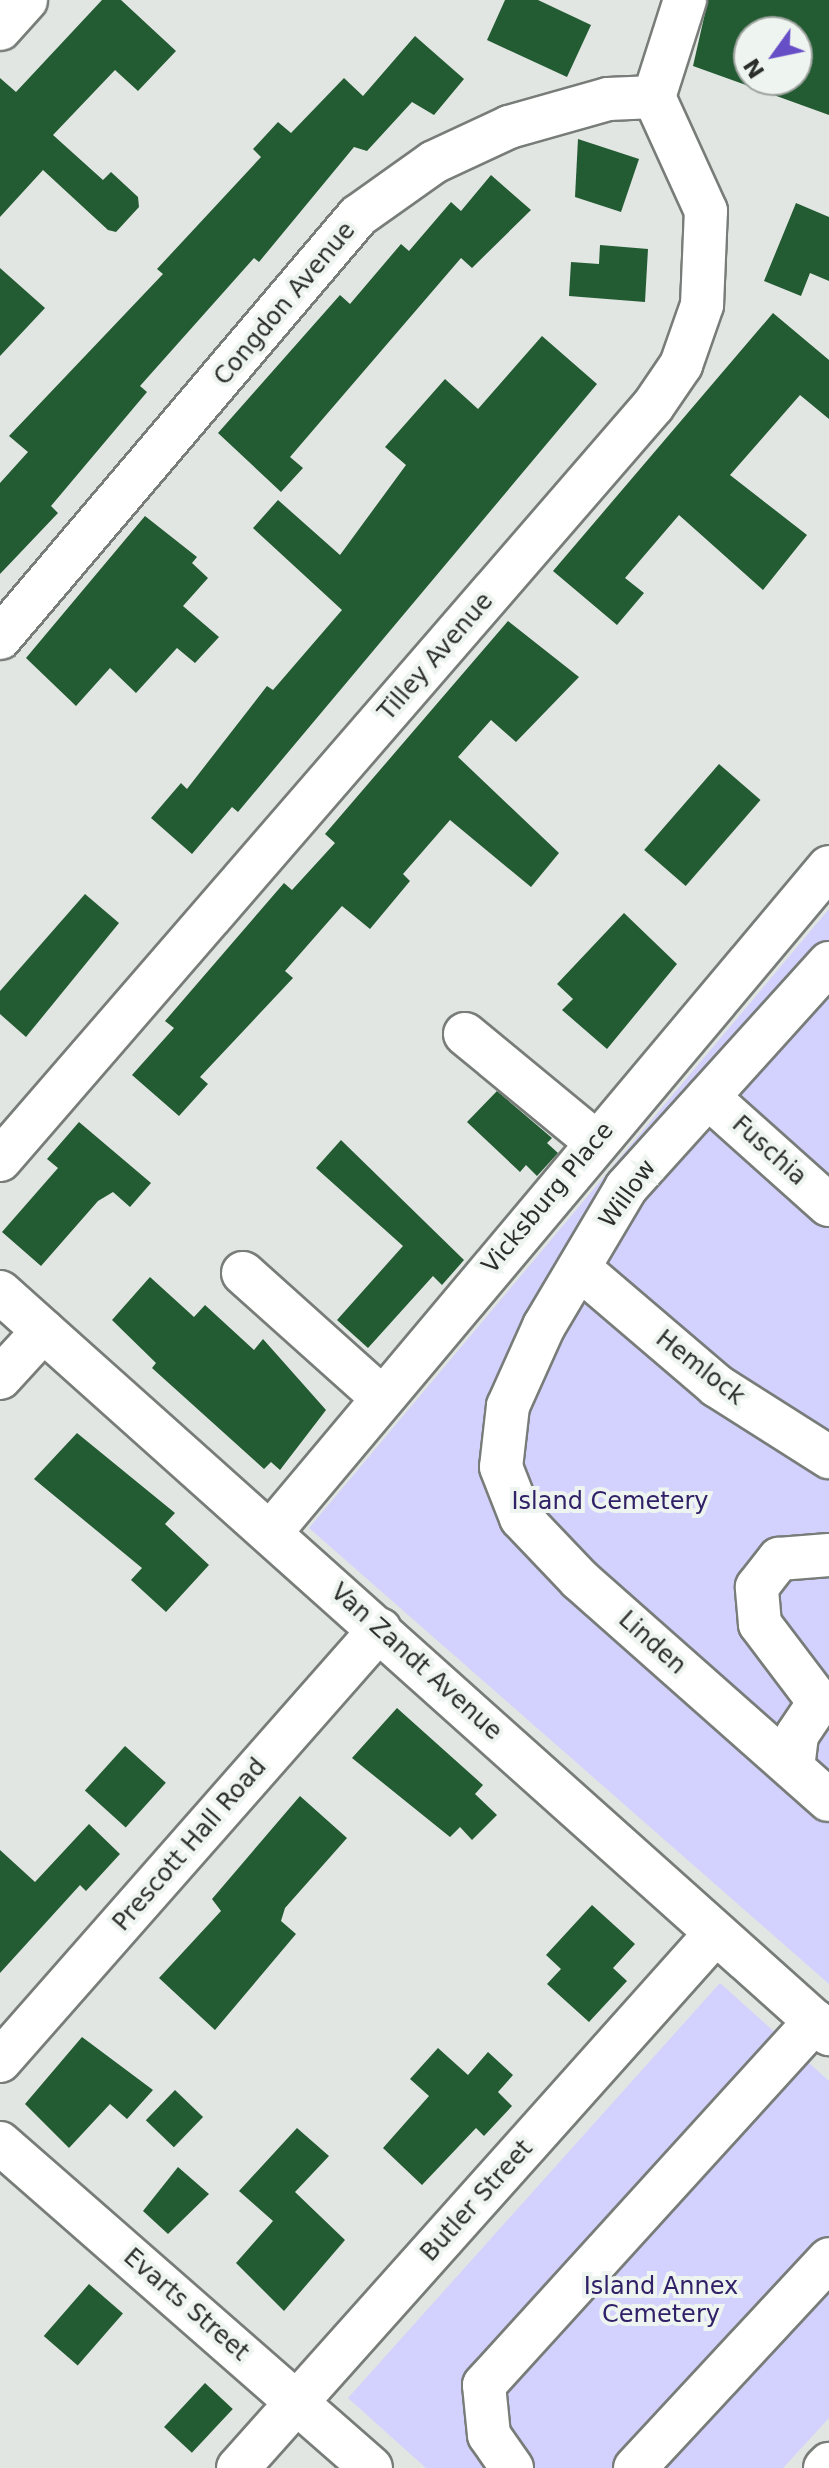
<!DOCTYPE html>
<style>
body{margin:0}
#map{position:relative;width:829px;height:2468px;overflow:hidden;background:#e1e6e2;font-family:"DejaVu Sans",sans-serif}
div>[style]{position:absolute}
.green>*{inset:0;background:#d3d1fe}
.building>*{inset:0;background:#235b33;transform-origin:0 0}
.roads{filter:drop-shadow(2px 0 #787d79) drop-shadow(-2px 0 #787d79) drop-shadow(0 2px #787d79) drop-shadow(0 -2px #787d79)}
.minor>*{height:42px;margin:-21px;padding:0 21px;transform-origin:21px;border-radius:21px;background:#fff}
span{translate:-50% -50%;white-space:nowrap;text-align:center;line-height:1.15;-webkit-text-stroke:8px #eef4ef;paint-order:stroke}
.street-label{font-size:24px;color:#2c2e2c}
.park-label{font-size:24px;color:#302067}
.north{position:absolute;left:733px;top:16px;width:80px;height:80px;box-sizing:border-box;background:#eef4ef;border:2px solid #a0a5a1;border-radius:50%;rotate:237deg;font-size:22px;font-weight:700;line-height:32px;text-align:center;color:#2c2e2c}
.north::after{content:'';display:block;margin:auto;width:28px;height:36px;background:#664ec7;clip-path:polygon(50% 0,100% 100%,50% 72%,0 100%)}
</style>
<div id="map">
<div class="green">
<i style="clip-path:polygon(829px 909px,829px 1984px,309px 1528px)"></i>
<i style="clip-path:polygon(720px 1983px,829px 2081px,829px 2418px,783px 2468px,426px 2468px,348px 2398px)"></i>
</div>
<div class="building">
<i style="clip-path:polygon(102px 0,121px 0,176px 51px,138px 91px,115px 70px,53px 135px,103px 180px,111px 172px,138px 197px,139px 207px,116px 232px,108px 230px,43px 170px,0 217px,0 78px,16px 92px)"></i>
<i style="clip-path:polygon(505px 0,538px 0,591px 25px,567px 77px,487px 40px)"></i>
<i style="clip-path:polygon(evenodd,708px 0,829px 0,829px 115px,693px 66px,708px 0,749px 32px,797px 32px,797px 80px,749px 80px,749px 32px)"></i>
<i style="clip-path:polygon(415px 36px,464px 79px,434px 115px,412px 102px,367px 151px,354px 147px,259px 262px,254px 258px,140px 386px,147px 392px,51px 506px,58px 513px,0 574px,0 483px,28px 452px,9px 436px,163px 274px,157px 269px,261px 157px,253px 149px,278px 122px,291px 133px,344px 78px,363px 96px)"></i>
<i style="clip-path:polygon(578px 139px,639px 159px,621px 212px,575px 197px)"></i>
<i style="clip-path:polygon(491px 175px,531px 210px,472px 268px,461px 258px,290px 457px,303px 468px,281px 492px,218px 433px,340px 295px,350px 304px,401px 244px,409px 251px,451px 202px,461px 211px)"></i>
<i style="clip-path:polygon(796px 203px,829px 217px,829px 281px,810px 273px,801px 296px,764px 281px)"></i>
<i style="clip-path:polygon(600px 245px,648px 249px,645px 302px,569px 296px,571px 262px,599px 264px)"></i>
<i style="clip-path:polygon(0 268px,45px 308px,0 356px)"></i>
<i style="clip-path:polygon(773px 313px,829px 360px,829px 419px,800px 395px,730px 475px,807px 535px,763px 590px,679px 515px,625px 578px,644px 593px,617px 625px,553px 571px)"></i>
<i style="clip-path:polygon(542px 336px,597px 384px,238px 812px,232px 807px,192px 854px,151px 818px,181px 783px,187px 789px,267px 686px,273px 690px,342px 610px,253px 528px,278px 500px,340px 555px,406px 465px,385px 447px,445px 379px,478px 409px)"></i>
<i style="clip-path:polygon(145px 516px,197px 557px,192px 563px,208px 578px,183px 606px,219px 637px,195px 663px,177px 648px,136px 693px,110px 668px,76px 706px,26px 658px)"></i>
<i style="clip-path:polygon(508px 621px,579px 677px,516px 742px,491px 720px,458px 757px,559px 853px,531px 887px,450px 820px,403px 874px,410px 881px,370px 929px,342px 906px,285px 971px,293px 978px,200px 1077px,208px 1084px,179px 1116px,132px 1075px,174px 1028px,165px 1021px,284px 883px,292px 890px,335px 843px,325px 834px)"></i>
<i style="left:719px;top:764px;width:55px;height:114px;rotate:41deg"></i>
<i style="clip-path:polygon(85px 894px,119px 923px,26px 1037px,0 1014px,0 991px)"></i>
<i style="clip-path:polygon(624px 913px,677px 964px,607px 1049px,562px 1010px,573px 999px,557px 984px)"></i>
<i style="clip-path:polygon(497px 1091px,552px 1138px,547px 1143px,558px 1153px,537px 1176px,526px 1165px,520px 1172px,467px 1122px)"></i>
<i style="clip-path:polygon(79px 1122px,151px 1183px,130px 1207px,113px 1192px,98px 1201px,41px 1266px,2px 1232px,58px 1168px,47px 1159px)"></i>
<i style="clip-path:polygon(341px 1140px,464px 1260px,442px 1285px,433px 1276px,368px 1348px,337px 1320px,403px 1246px,316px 1168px)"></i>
<i style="clip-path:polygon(150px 1277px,194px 1317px,205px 1305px,254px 1350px,263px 1339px,326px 1410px,280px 1470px,271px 1462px,264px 1469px,152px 1368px,156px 1363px,112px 1320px)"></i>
<i style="clip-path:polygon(77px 1433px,175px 1513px,165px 1524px,209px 1565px,166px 1612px,131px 1580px,142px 1568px,34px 1479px)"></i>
<i style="clip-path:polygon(397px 1708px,483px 1785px,475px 1794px,497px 1815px,472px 1840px,460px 1827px,450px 1837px,352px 1758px)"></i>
<i style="left:125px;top:1746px;width:55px;height:60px;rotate:42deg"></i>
<i style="clip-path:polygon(300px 1796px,347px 1838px,285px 1908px,281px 1921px,296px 1934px,215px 2030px,159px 1978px,221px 1911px,212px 1899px)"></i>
<i style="clip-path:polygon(89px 1824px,120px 1854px,86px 1891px,80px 1885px,0 1973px,0 1850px,35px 1882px)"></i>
<i style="clip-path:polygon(592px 1905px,635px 1944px,613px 1968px,627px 1981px,589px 2022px,547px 1984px,561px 1969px,546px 1955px)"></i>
<i style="clip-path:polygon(82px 2037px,153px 2090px,127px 2119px,110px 2104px,69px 2148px,25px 2104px)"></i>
<i style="clip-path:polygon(438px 2048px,468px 2075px,488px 2052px,513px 2075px,498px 2092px,512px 2106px,484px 2136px,476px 2128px,422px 2185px,383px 2148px,429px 2096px,410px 2079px)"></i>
<i style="left:175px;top:2090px;width:39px;height:42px;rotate:44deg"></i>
<i style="clip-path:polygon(297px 2128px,329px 2156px,295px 2192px,345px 2240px,284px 2311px,236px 2263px,273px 2221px,239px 2191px)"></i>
<i style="clip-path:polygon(178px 2167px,209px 2194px,168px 2234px,143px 2211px)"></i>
<i style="left:89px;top:2284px;width:45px;height:69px;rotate:41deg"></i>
<i style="left:205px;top:2383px;width:38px;height:60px;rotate:43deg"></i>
</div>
<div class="roads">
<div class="minor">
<i style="left:0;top:29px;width:39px;rotate:-48deg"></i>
<i style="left:654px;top:97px;width:102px;rotate:-72.3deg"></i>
<i style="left:0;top:638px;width:553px;rotate:-49.69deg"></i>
<i style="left:358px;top:216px;width:93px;rotate:-35.4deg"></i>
<i style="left:434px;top:162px;width:83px;rotate:-25deg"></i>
<i style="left:509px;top:127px;width:103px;rotate:-15.8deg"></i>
<i style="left:608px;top:99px;width:46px;rotate:-2.5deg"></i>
<i style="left:829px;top:963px;width:303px;rotate:132.1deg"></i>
<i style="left:626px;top:1188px;width:161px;rotate:120.7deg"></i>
<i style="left:544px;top:1326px;width:88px;rotate:114.2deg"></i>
<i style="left:508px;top:1406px;width:61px;rotate:96.5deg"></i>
<i style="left:501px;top:1467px;width:55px;rotate:68.6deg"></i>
<i style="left:521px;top:1518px;width:86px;rotate:46.4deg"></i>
<i style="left:580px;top:1580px;width:332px;rotate:41.5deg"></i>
<i style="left:465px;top:1034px;width:170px;rotate:39.5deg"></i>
<i style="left:708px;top:1097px;width:162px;rotate:41.8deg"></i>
<i style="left:0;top:1160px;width:997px;rotate:-49.11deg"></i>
<i style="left:653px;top:406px;width:50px;rotate:-55.7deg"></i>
<i style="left:681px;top:365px;width:64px;rotate:-70.7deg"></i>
<i style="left:702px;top:305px;width:94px;rotate:-87.6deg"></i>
<i style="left:706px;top:211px;width:125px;rotate:-114.5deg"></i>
<i style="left:579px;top:1268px;width:182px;rotate:40.5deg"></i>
<i style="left:717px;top:1386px;width:133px;rotate:32.4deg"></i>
<i style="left:243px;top:1273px;width:186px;rotate:41.9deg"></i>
<i style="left:0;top:1292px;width:1113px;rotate:41.83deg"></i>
<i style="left:0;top:1378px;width:64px;rotate:-47.5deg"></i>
<i style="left:271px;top:1532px;width:868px;rotate:-50deg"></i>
<i style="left:819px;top:1702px;width:98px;rotate:-127.1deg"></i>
<i style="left:760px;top:1624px;width:37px;rotate:-95deg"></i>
<i style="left:757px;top:1587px;width:36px;rotate:-52deg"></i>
<i style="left:779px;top:1559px;width:50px;rotate:-4.6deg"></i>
<i style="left:793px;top:1768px;width:33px;rotate:-83deg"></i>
<i style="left:797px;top:1735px;width:40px;rotate:-56deg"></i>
<i style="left:0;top:2061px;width:575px;rotate:-48.66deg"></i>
<i style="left:0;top:2143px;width:493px;rotate:41.2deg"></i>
<i style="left:238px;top:2468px;width:716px;rotate:-48.23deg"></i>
<i style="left:512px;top:2468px;width:40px;rotate:-124.9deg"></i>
<i style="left:489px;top:2435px;width:50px;rotate:-95.7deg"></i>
<i style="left:484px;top:2385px;width:492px;rotate:-47.7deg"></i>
<i style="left:635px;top:2468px;width:285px;rotate:-47.1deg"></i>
<i style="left:825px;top:2468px;width:6px;rotate:-45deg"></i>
</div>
</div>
<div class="street-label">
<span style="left:285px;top:304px;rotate:-50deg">Congdon Avenue</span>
<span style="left:436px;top:657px;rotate:-49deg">Tilley Avenue</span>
<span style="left:769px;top:1151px;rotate:42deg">Fuschia</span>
<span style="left:628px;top:1194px;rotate:-54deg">Willow</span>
<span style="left:548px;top:1198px;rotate:-50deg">Vicksburg Place</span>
<span style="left:700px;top:1368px;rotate:38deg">Hemlock</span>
<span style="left:652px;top:1643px;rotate:42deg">Linden</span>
<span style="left:416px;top:1662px;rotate:42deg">Van Zandt Avenue</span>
<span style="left:190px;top:1845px;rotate:-49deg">Prescott Hall Road</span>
<span style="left:477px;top:2201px;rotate:-48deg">Butler Street</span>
<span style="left:186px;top:2305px;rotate:41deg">Evarts Street</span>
</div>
<div class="park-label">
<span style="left:610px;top:1502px">Island Cemetery</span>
<span style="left:661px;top:2301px">Island Annex<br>Cemetery</span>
</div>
<div class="north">N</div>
</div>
